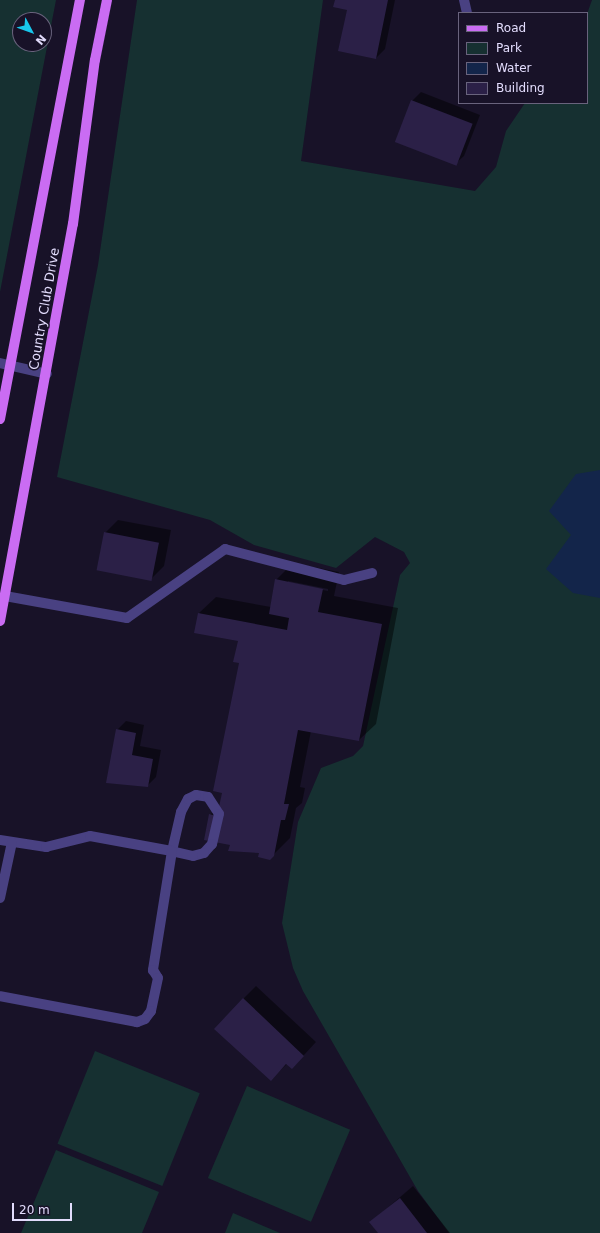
<!DOCTYPE html>
<style>
body{margin:0}
#map{position:relative;width:600px;height:1233px;overflow:hidden;background:#181228;font-family:"DejaVu Sans",sans-serif}
div>[style]{position:absolute}
.green>*{inset:0;background:#163031;transform-origin:0 0}
.water>*{inset:0;background:#13254a}
.shadow>*{inset:0;background:#0007}
.building>*{inset:0;background:#2b2047;transform-origin:0 0}
.minor>*{height:10px;margin:-5px;padding:0 5px;transform-origin:5px;border-radius:5px;background:#494182}
.major>*{height:10px;margin:-5px;padding:0 5px;transform-origin:5px;border-radius:5px;background:#ca6cf3}
span{translate:-50% -50%;white-space:nowrap;text-align:center;line-height:1.15;-webkit-text-stroke:3px #181228;paint-order:stroke}
.street-label{font-size:13px;color:#e2dcfc}
.legend{position:absolute;left:458px;top:12px;width:130px;height:92px;box-sizing:border-box;background:#181228;border:1px solid #69637d;margin:0;padding:5px 7px;list-style:none;font-size:12px;color:#e2dcfc}
.legend li{display:flex;align-items:center;gap:8px;height:20px}
.legend b{width:20px;border:1px solid #69637d}
.north{position:absolute;left:12px;top:12px;width:40px;height:40px;box-sizing:border-box;background:#181228;border:1px solid #69637d;border-radius:50%;rotate:131deg;font-size:11px;font-weight:700;line-height:16px;text-align:center;color:#e2dcfc}
.north::after{content:'';display:block;margin:auto;width:14px;height:18px;background:#18c7ec;clip-path:polygon(50% 0,100% 100%,50% 72%,0 100%)}
.scale{position:absolute;left:12px;top:1203px;width:60px;height:18px;box-sizing:border-box;border:2px solid #e2dcfc;border-top:0;padding-left:5px;font-size:12px;line-height:14px;white-space:nowrap;color:#e2dcfc;-webkit-text-stroke:3px #181228;paint-order:stroke}
</style>
<div id="map">
<div class="green">
<i style="clip-path:polygon(evenodd,0 0,56px 0,0 292px,0 0,20px 20px,44px 20px,44px 44px,20px 44px,20px 20px)"></i>
<i style="clip-path:polygon(137px 0,323px 0,301px 161px,475px 191px,496px 167px,506px 131px,525px 103px,587px 103px,587px 14px,592px 0,600px 0,600px 1233px,449px 1233px,418px 1191px,303px 991px,293px 968px,282px 923px,298px 822px,321px 768px,353px 756px,363px 746px,400px 575px,410px 563px,404px 552px,375px 537px,336px 568px,254px 545px,210px 520px,57px 477px,98px 265px)"></i>
<i style="left:95px;top:1051px;width:113px;height:100px;rotate:22deg"></i>
<i style="left:247px;top:1086px;width:112px;height:100px;rotate:23deg"></i>
<i style="clip-path:polygon(56px 1150px,159px 1192px,142px 1233px,21px 1233px)"></i>
<i style="clip-path:polygon(233px 1213px,280px 1233px,225px 1233px)"></i>
</div>
<div class="water">
<i style="clip-path:polygon(600px 470px,600px 598px,573px 593px,546px 569px,571px 535px,549px 511px,576px 474px)"></i>
</div>
<div class="shadow">
<i style="clip-path:polygon(336px 0,395px 0,385px 49px,376px 58px,348px 9px)"></i>
<i style="clip-path:polygon(421px 92px,480px 115px,464px 156px,455px 164px,412px 101px)"></i>
<i style="clip-path:polygon(118px 520px,171px 530px,164px 566px,151px 579px,105px 533px)"></i>
<i style="clip-path:polygon(evenodd,293px 563px,339px 572px,334px 596px,398px 608px,376px 724px,359px 740px,311px 731px,300px 787px,305px 788px,302px 803px,296px 808px,290px 838px,273px 855px,231px 844px,210px 815px,220px 805px,223px 792px,240px 662px,239px 640px,199px 613px,216px 597px,271px 607px,276px 580px,293px 563px,288px 581px,328px 589px,328px 591px,288px 583px,288px 581px)"></i>
<i style="clip-path:polygon(126px 721px,144px 725px,140px 746px,161px 750px,156px 777px,147px 786px,117px 730px)"></i>
<i style="clip-path:polygon(256px 986px,316px 1042px,292px 1068px,287px 1064px,270px 1080px,243px 999px)"></i>
<i style="clip-path:polygon(413px 1186px,450px 1233px,379px 1233px,371px 1222px)"></i>
</div>
<div class="building">
<i style="clip-path:polygon(335px 0,388px 0,376px 59px,338px 51px,347px 10px,333px 7px)"></i>
<i style="left:411px;top:100px;width:66px;height:45px;rotate:21deg"></i>
<i style="left:104px;top:532px;width:56px;height:39px;rotate:11deg"></i>
<i style="clip-path:polygon(275px 579px,323px 589px,318px 612px,382px 624px,359px 741px,298px 730px,284px 804px,289px 804px,285px 820px,281px 820px,274px 856px,270px 860px,258px 857px,259px 853px,228px 851px,230px 845px,204px 840px,209px 814px,217px 816px,222px 793px,213px 791px,239px 663px,233px 662px,238px 641px,194px 633px,198px 613px,287px 630px,289px 618px,269px 614px)"></i>
<i style="clip-path:polygon(116px 729px,136px 733px,132px 755px,153px 759px,148px 787px,106px 783px)"></i>
<i style="clip-path:polygon(243px 998px,304px 1056px,292px 1069px,286px 1064px,271px 1081px,214px 1029px)"></i>
<i style="clip-path:polygon(400px 1198px,427px 1233px,378px 1233px,369px 1222px)"></i>
</div>
<div class="minor">
<i style="left:464px;top:0;width:13px;rotate:77deg"></i>
<i style="left:0;top:363px;width:48px;rotate:13.2deg"></i>
<i style="left:5px;top:596px;width:124px;rotate:10.2deg"></i>
<i style="left:127px;top:618px;width:120px;rotate:-35.1deg"></i>
<i style="left:225px;top:549px;width:123px;rotate:14.6deg"></i>
<i style="left:344px;top:580px;width:29px;rotate:-14deg"></i>
<i style="left:196px;top:795px;width:12px;rotate:9deg"></i>
<i style="left:208px;top:797px;width:20px;rotate:57deg"></i>
<i style="left:219px;top:814px;width:31px;rotate:103deg"></i>
<i style="left:212px;top:844px;width:12px;rotate:132deg"></i>
<i style="left:204px;top:853px;width:11px;rotate:165deg"></i>
<i style="left:193px;top:856px;width:22px;rotate:-167deg"></i>
<i style="left:172px;top:851px;width:40px;rotate:-77deg"></i>
<i style="left:181px;top:812px;width:15px;rotate:-62deg"></i>
<i style="left:188px;top:799px;width:9px;rotate:-27deg"></i>
<i style="left:0;top:840px;width:47px;rotate:8.7deg"></i>
<i style="left:46px;top:847px;width:45px;rotate:-14deg"></i>
<i style="left:90px;top:836px;width:83px;rotate:10.4deg"></i>
<i style="left:172px;top:851px;width:121px;rotate:99.1deg"></i>
<i style="left:153px;top:970px;width:9px;rotate:58deg"></i>
<i style="left:158px;top:978px;width:34px;rotate:102deg"></i>
<i style="left:151px;top:1011px;width:10px;rotate:127deg"></i>
<i style="left:145px;top:1019px;width:9px;rotate:159deg"></i>
<i style="left:137px;top:1022px;width:139px;rotate:-169.3deg"></i>
<i style="left:0;top:898px;width:57px;rotate:-77.9deg"></i>
</div>
<div class="major">
<i style="left:0;top:419px;width:427px;rotate:-79.2deg"></i>
<i style="left:0;top:621px;width:404px;rotate:-79.6deg"></i>
<i style="left:73px;top:224px;width:165px;rotate:-82.4deg"></i>
<i style="left:95px;top:60px;width:61px;rotate:-78.7deg"></i>
</div>
<div class="street-label">
<span style="left:45px;top:309px;rotate:-80deg">Country Club Drive</span>
</div>
<ul class="legend">
<li><b style="height:5px;background:#ca6cf3"></b>Road</li>
<li><b style="height:11px;background:#163031"></b>Park</li>
<li><b style="height:11px;background:#13254a"></b>Water</li>
<li><b style="height:11px;background:#2b2047"></b>Building</li>
</ul>
<div class="north">N</div>
<div class="scale">20 m</div>
</div>
